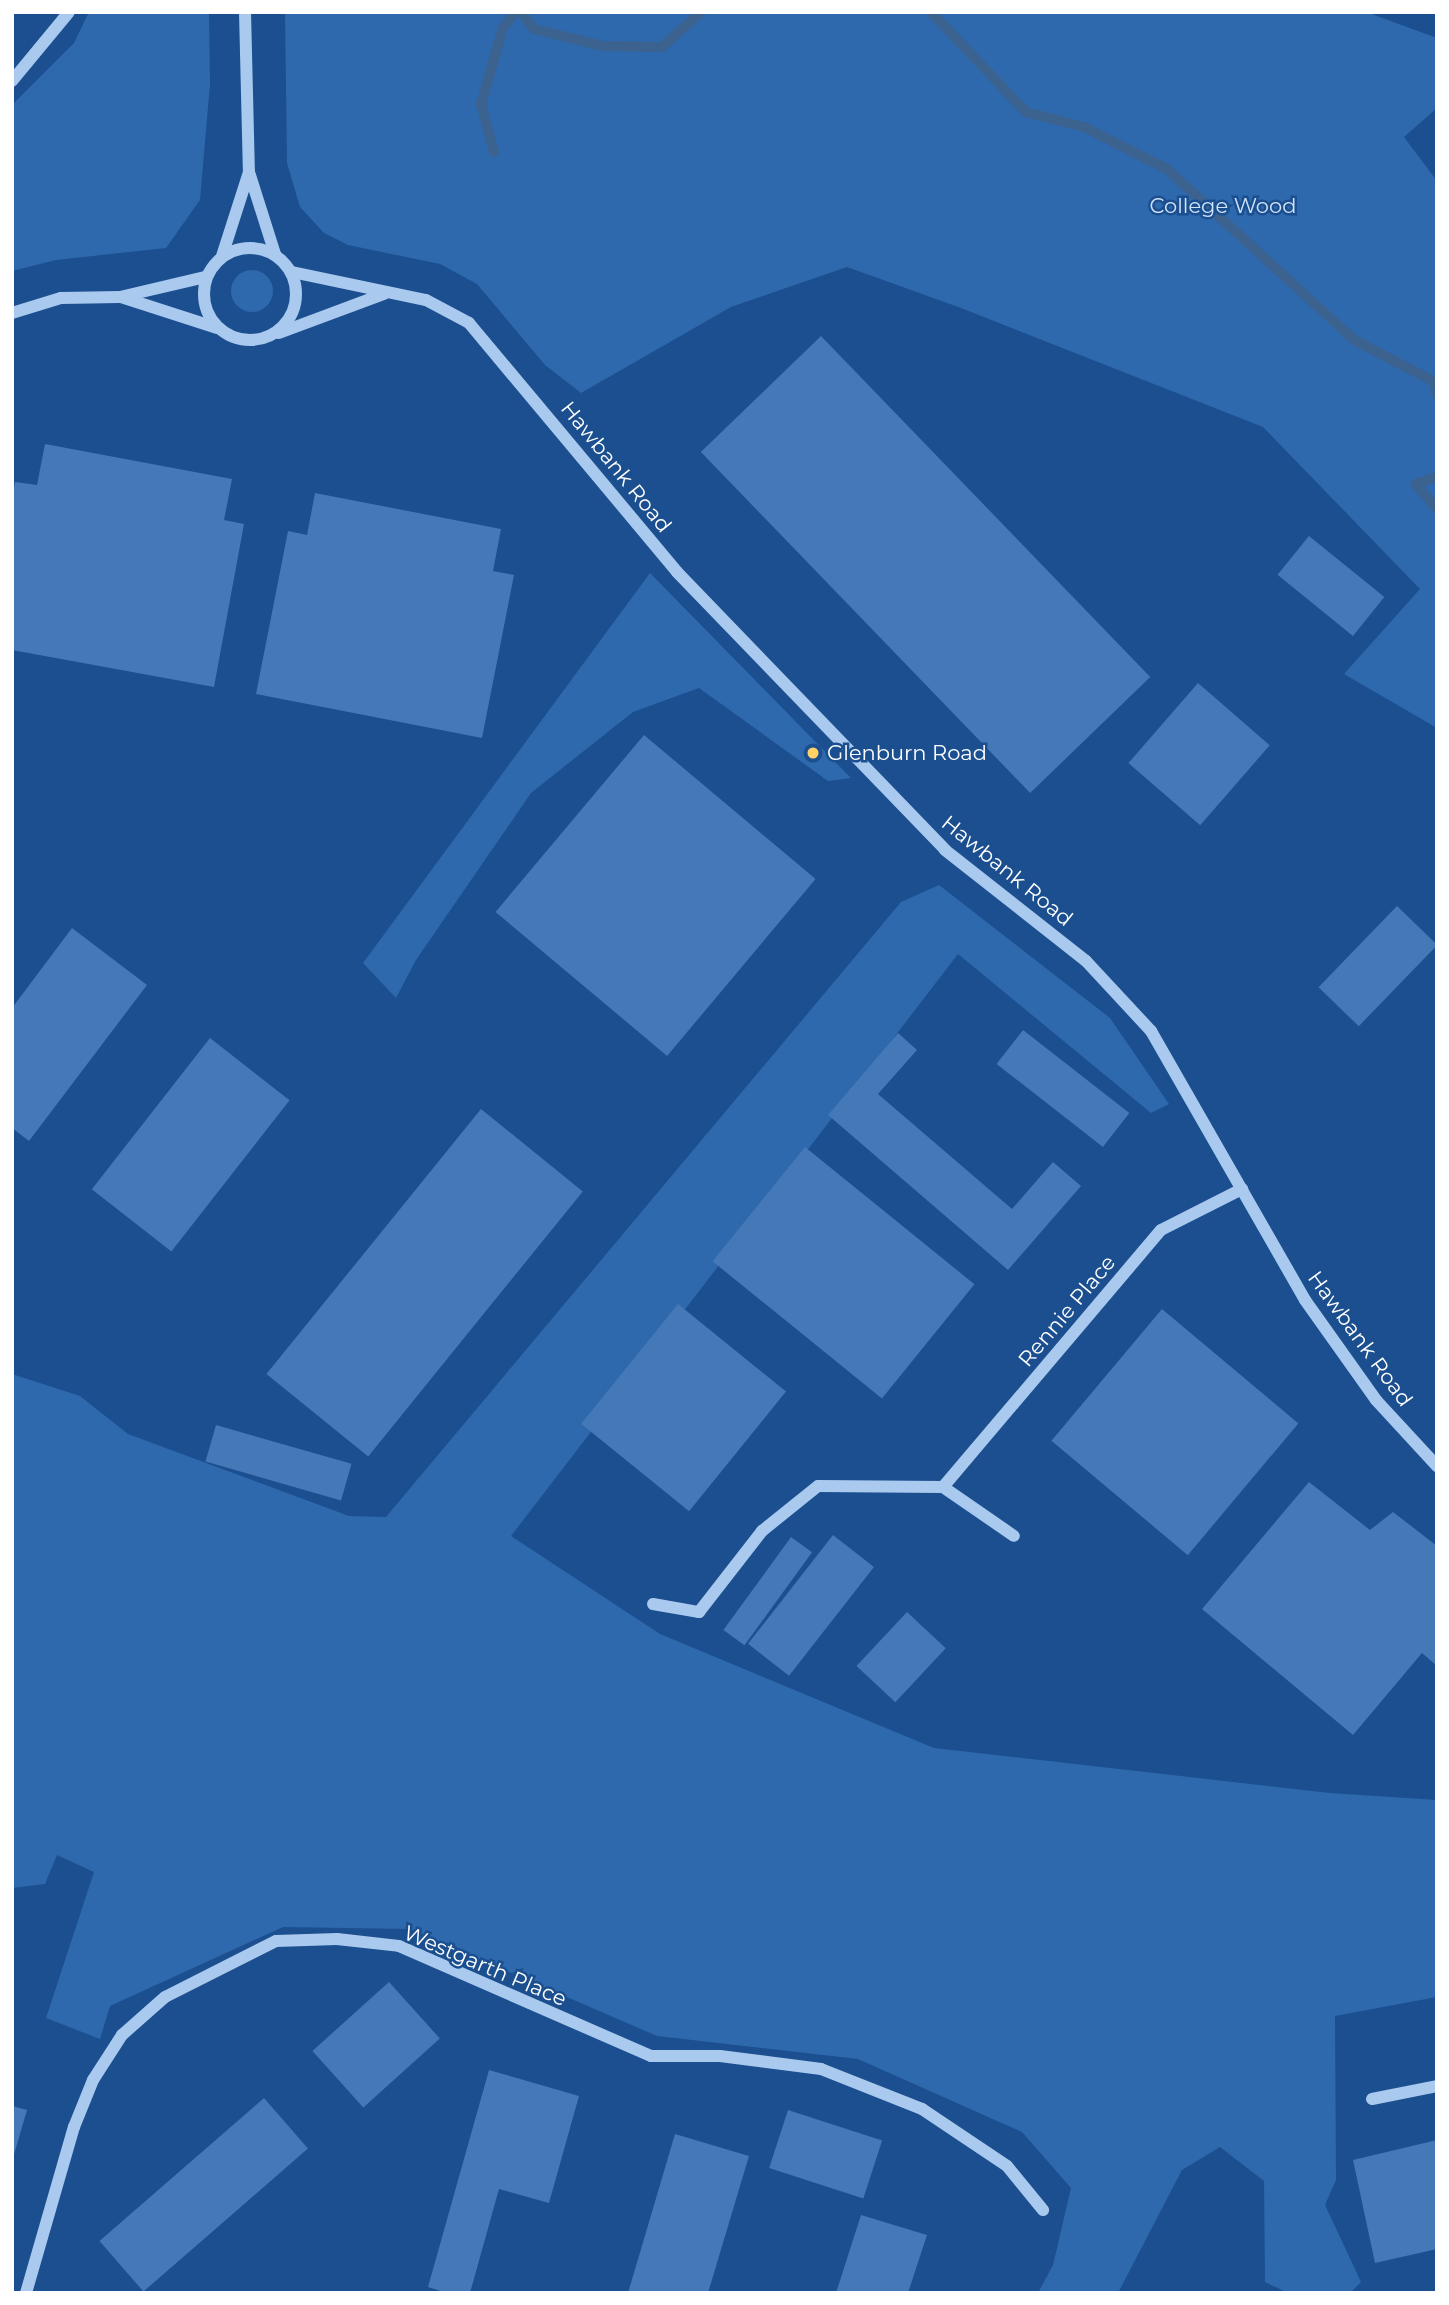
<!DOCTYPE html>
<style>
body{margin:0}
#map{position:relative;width:1449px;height:2305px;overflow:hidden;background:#1b4f8f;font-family:Montserrat,sans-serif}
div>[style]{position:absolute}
.green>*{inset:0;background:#2e69ad}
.round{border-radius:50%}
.stream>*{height:10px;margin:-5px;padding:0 5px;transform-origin:5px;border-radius:5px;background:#3c6290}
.building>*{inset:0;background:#4478b7;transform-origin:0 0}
.minor>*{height:12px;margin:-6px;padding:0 6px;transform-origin:6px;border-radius:6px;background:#a9c9ee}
.minor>.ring{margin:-6px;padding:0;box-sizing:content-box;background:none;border:12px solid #a9c9ee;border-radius:50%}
.dots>*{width:19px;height:19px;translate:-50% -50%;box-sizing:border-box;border:4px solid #1b4f8f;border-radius:50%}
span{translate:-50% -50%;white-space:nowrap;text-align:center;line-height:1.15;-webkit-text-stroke:5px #1b4f8f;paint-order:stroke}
.park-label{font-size:21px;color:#cfe3fa}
.street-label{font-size:21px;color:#fff}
.poi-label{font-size:21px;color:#fff}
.left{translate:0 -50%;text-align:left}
.frame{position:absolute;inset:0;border:14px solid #fff;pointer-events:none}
</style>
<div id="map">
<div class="green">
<i style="clip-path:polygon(89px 12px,209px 12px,210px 84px,200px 200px,166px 248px,56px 260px,12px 271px,12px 105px,74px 43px)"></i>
<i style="clip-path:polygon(285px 12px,1366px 12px,1437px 38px,1437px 108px,1404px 137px,1437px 181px,1437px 728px,1344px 674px,1420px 589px,1263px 427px,961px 308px,847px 267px,731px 307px,581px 393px,545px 365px,477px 284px,440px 264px,348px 245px,324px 233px,300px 207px,287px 163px)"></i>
<i class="round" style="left:231px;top:270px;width:42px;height:42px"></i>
<i style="clip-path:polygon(650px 573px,851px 778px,828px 781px,699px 688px,633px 712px,531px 793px,416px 960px,396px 998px,363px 963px)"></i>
<i style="clip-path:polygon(939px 885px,1110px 1018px,1169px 1104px,1151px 1113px,958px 954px,511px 1536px,660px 1634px,934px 1748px,1330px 1793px,1437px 1800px,1437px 1997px,1335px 2016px,1336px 2180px,1325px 2205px,1361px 2282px,1350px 2293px,1288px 2293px,1265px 2282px,1264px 2181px,1220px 2147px,1182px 2170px,1118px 2293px,1038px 2293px,1053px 2265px,1071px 2188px,1022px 2132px,858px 2059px,657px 2036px,410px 1929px,283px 1927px,110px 2006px,100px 2039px,46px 2018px,94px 1872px,57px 1855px,45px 1884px,12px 1888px,12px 1374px,80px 1396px,128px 1434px,349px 1516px,386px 1517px,901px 902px)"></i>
</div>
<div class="stream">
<i style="left:521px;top:12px;width:21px;rotate:53deg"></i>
<i style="left:534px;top:29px;width:70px;rotate:14deg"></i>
<i style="left:602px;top:46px;width:60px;rotate:1deg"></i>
<i style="left:662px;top:47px;width:52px;rotate:-41.9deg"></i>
<i style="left:931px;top:12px;width:138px;rotate:46.5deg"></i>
<i style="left:1026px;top:112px;width:60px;rotate:14.5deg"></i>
<i style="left:1084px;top:127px;width:93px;rotate:26.8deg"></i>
<i style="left:1167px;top:169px;width:253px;rotate:42.4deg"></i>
<i style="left:1354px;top:340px;width:89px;rotate:27.4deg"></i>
<i style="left:1433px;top:381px;width:14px;rotate:73deg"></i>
<i style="left:494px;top:152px;width:50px;rotate:-105.2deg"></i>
<i style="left:481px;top:104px;width:79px;rotate:-73.9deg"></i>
<i style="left:503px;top:28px;width:20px;rotate:-53deg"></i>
<i style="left:1437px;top:477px;width:22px;rotate:162deg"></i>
<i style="left:1416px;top:484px;width:33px;rotate:50deg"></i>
</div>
<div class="building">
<i style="left:821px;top:336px;width:474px;height:167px;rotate:46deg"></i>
<i style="clip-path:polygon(45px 444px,232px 479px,224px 520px,244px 524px,214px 687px,12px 650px,12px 497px,15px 482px,37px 485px)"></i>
<i style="clip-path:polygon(315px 493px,501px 529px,493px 571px,514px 575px,482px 738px,256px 694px,288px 531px,307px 535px)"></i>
<i style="left:1309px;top:536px;width:97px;height:50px;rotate:39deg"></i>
<i style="left:1198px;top:683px;width:95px;height:106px;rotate:41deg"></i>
<i style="left:644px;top:735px;width:224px;height:231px;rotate:40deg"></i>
<i style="left:1397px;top:906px;width:56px;height:113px;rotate:44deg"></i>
<i style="clip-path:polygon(72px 928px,147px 985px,29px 1141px,12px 1128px,12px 1008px)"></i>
<i style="left:1023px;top:1030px;width:135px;height:43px;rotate:38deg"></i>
<i style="clip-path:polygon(898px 1033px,917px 1050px,878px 1094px,1012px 1209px,1053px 1162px,1081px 1186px,1008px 1270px,828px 1115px)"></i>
<i style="left:210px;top:1038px;width:101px;height:192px;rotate:38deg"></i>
<i style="left:481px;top:1109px;width:131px;height:341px;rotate:39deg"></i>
<i style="left:805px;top:1147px;width:218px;height:147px;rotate:39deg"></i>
<i style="left:678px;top:1304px;width:139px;height:154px;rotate:39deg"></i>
<i style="left:1162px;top:1309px;width:178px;height:172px;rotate:40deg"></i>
<i style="left:216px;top:1425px;width:141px;height:38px;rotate:16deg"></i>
<i style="clip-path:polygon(1309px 1482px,1370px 1530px,1393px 1512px,1437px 1546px,1437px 1666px,1422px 1653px,1353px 1735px,1202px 1609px)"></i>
<i style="left:833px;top:1535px;width:52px;height:138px;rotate:38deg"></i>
<i style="left:791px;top:1537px;width:26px;height:115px;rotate:36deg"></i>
<i style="left:907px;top:1612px;width:53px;height:74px;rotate:43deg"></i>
<i style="left:389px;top:1982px;width:76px;height:103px;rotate:48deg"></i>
<i style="clip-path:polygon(489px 2070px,579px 2096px,549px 2203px,499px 2189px,470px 2293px,447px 2293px,428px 2287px)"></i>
<i style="left:264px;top:2098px;width:67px;height:218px;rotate:49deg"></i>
<i style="clip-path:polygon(12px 2106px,27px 2110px,13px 2158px,12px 2158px)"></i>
<i style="left:788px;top:2110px;width:99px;height:61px;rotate:18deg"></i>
<i style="clip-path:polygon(675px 2134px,749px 2156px,708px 2293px,628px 2293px)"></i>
<i style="clip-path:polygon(1437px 2140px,1437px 2249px,1375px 2263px,1353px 2160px)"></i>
<i style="clip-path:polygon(861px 2215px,927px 2235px,908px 2293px,836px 2293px)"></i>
</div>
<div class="minor">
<i style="left:245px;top:12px;width:160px;rotate:88.6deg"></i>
<i style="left:249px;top:172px;width:86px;rotate:72.4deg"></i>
<i style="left:12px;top:81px;width:89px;rotate:-50.4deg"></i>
<i class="ring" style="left:204px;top:248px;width:80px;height:80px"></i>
<i style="left:222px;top:256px;width:88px;rotate:-72.2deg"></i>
<i style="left:292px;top:272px;width:137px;rotate:11.8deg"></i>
<i style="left:426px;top:300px;width:49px;rotate:28.1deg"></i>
<i style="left:469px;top:323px;width:324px;rotate:50.1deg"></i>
<i style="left:677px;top:572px;width:386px;rotate:46deg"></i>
<i style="left:945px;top:850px;width:179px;rotate:38.2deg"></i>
<i style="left:1086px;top:961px;width:96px;rotate:47.1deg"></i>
<i style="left:1151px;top:1031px;width:310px;rotate:60.2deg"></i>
<i style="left:1305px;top:1300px;width:123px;rotate:54.6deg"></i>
<i style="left:1376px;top:1400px;width:90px;rotate:47.3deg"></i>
<i style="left:121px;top:297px;width:101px;rotate:17.9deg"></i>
<i style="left:12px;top:313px;width:51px;rotate:-17deg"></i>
<i style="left:61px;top:298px;width:59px;rotate:-1deg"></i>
<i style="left:120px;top:297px;width:87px;rotate:-13.2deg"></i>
<i style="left:279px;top:333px;width:112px;rotate:-20.4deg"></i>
<i style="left:943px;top:1487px;width:86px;rotate:34.6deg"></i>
<i style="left:653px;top:1604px;width:47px;rotate:9.9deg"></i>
<i style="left:699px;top:1612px;width:103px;rotate:-52.1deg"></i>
<i style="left:762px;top:1531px;width:72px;rotate:-38.8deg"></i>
<i style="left:818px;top:1486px;width:125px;rotate:0.5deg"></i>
<i style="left:943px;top:1487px;width:337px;rotate:-49.7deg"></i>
<i style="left:1161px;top:1230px;width:91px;rotate:-26.8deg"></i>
<i style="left:1372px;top:2099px;width:66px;rotate:-11.3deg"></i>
<i style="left:26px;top:2293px;width:173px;rotate:-73.9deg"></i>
<i style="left:74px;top:2127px;width:51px;rotate:-68deg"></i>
<i style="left:93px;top:2080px;width:54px;rotate:-57.2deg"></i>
<i style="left:122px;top:2035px;width:57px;rotate:-41.5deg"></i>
<i style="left:165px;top:1997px;width:124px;rotate:-26.8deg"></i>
<i style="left:276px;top:1941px;width:61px;rotate:-1.9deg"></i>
<i style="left:337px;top:1939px;width:62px;rotate:6.4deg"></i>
<i style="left:399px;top:1946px;width:275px;rotate:23.6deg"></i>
<i style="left:651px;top:2056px;width:69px"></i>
<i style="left:720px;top:2056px;width:102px;rotate:7.3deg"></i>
<i style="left:821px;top:2069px;width:109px;rotate:21.6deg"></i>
<i style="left:922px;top:2109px;width:102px;rotate:33.8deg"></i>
<i style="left:1007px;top:2166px;width:57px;rotate:50.7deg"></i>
</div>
<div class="dots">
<i style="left:813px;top:753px;background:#ffd166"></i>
</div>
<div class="park-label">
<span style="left:1223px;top:206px">College Wood</span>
</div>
<div class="street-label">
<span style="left:616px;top:467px;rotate:51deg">Hawbank Road</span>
<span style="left:1007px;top:871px;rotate:39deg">Hawbank Road</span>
<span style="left:1067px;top:1311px;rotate:-50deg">Rennie Place</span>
<span style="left:1360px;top:1339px;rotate:54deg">Hawbank Road</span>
<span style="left:485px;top:1966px;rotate:23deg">Westgarth Place</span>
</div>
<div class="poi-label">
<span class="left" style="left:827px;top:753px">Glenburn Road</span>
</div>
<div class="frame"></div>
</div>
